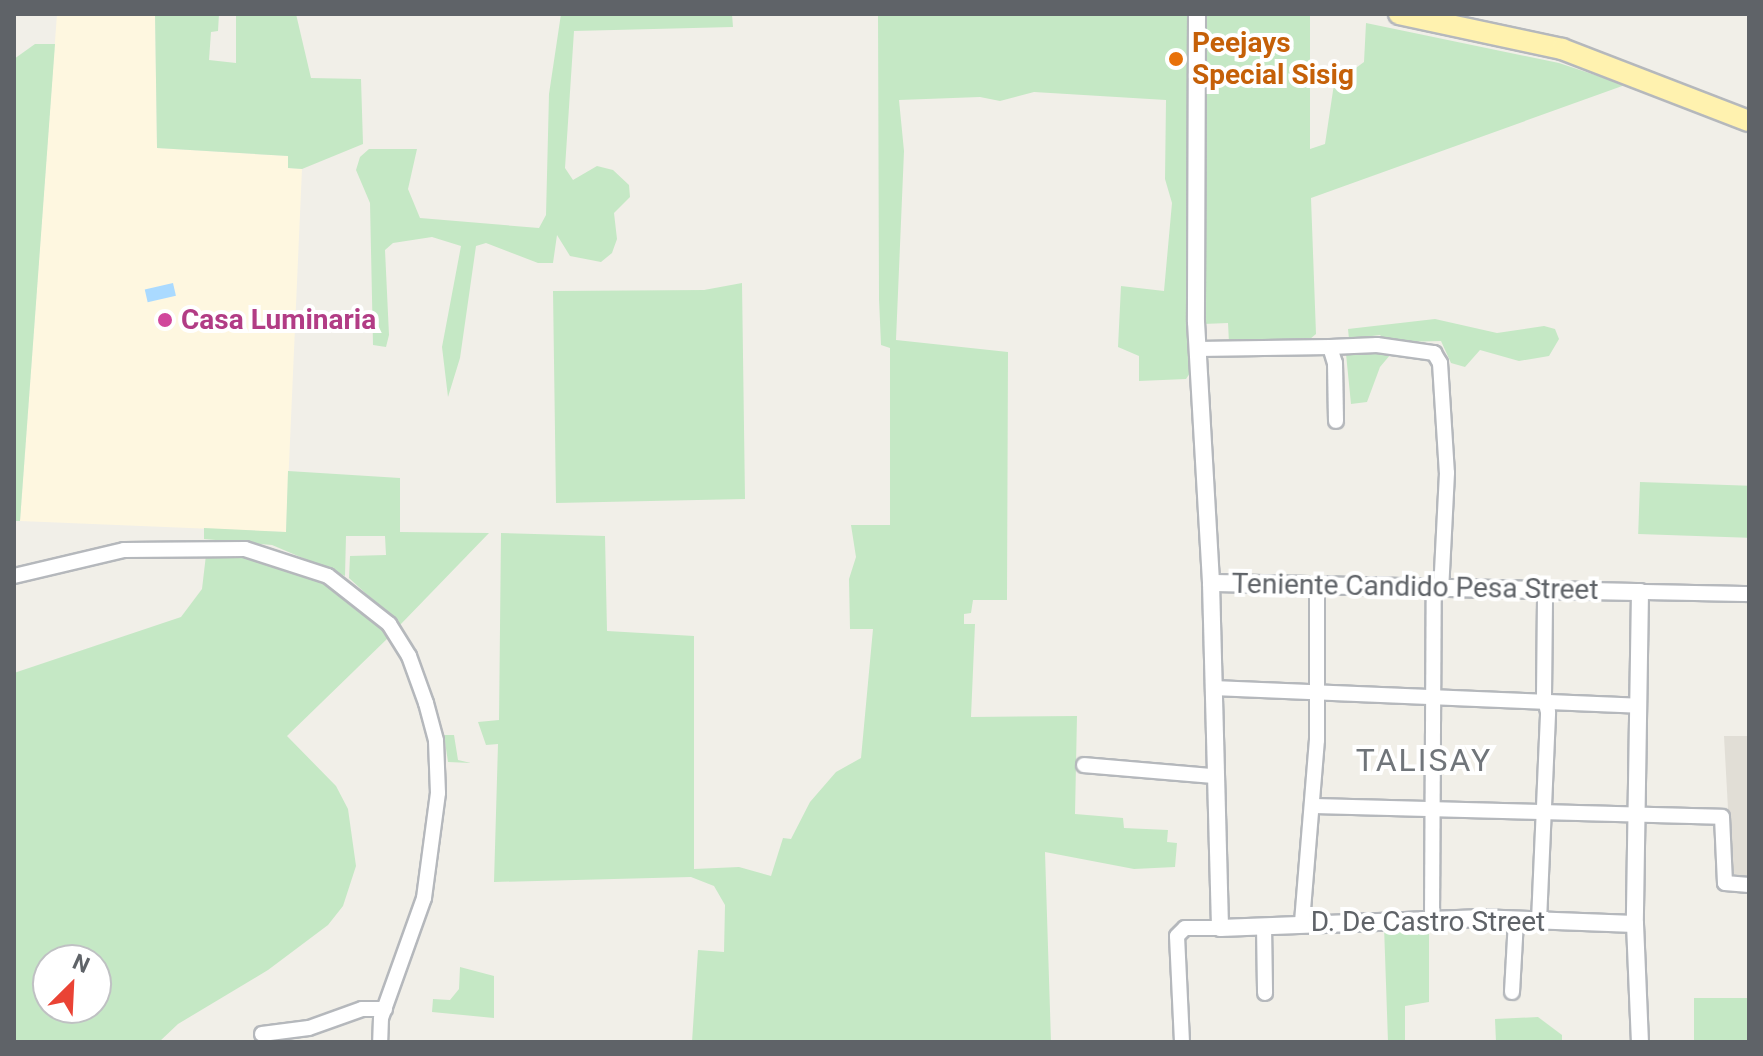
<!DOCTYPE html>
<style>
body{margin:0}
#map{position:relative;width:1763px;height:1056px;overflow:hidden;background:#f1efe8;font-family:Roboto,sans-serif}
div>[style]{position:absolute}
.commercial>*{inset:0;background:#fef7e0}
.education>*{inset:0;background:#e1ded6}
.green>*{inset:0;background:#c5e8c5;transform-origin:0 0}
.water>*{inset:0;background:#aadaff;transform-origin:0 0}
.roads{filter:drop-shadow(2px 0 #b5b8bc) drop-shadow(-2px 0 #b5b8bc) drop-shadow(0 2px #b5b8bc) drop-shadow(0 -2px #b5b8bc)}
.minor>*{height:14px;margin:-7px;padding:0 7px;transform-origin:7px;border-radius:7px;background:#fff}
.tertiary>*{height:16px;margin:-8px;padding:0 8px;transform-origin:8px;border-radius:8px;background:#fff}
.primary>*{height:20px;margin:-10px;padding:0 10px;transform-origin:10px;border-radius:10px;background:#fff2af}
.dots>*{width:22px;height:22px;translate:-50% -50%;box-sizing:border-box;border:4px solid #fff;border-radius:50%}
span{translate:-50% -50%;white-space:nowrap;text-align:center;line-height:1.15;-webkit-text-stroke:8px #fff;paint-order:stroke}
.food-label{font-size:28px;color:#c56008;font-weight:700}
.left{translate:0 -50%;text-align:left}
.hotel-label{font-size:28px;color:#b23c85;font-weight:700}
.street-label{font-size:28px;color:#5f6368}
.quarter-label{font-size:32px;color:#70757a;letter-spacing:2px}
.frame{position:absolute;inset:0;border:16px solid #5f6368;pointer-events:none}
.north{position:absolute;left:32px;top:944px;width:80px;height:80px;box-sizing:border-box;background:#fff;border:2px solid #bfc1c3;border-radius:50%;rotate:24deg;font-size:22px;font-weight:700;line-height:32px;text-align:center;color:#5f6368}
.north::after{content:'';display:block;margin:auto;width:28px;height:36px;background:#ea4335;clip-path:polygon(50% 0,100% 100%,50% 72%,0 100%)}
</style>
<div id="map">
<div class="commercial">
<i style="clip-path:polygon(57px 14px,155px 14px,157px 148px,289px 156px,288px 168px,302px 169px,286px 532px,20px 521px)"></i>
</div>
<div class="education">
<i style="clip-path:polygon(1724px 736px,1749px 736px,1749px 882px,1732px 882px)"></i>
</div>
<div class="green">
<i style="clip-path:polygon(155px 14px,219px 14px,218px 31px,211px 32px,209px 60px,236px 63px,236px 14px,296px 14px,311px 78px,361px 79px,363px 144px,302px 169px,288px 168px,288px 156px,157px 148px)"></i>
<i style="clip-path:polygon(561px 14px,732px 14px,733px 27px,574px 31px,565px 168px,573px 180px,597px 166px,613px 170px,629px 185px,630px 197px,614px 213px,617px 239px,612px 253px,601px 262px,570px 256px,557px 235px,553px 263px,538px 263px,486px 243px,476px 246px,460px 358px,448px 397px,442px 347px,461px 246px,432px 237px,393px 243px,385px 250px,389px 335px,386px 347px,373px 345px,370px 203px,356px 170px,360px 157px,369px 149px,417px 149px,408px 189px,420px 218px,539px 228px,546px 215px,549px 94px)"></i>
<i style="clip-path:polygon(878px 14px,1188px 14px,1190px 373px,1186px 379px,1139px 381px,1139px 356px,1118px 347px,1121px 286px,1164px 291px,1172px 203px,1165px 179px,1166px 100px,1034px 92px,1000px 101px,980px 97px,899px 100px,904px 151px,896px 340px,1008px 352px,1007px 600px,973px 600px,971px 613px,964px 614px,964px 624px,975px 624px,971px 717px,1077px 716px,1075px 814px,1123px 818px,1124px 828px,1168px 830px,1167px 842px,1177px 843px,1175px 867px,1134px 869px,1045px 852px,1051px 1042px,692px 1042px,698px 950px,724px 952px,725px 905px,714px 886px,691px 877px,494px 882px,498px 744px,486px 745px,478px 722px,499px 720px,501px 533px,605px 536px,607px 631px,694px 636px,694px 869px,739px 867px,771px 876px,783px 838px,791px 839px,810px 802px,836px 772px,861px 758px,873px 629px,850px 629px,849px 579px,856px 557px,851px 525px,890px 525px,890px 348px,881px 345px,879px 299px)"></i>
<i style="clip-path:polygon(1206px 14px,1310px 15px,1310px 149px,1325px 144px,1334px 84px,1364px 62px,1366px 23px,1559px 63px,1625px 85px,1311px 198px,1316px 334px,1310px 339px,1229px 343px,1228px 323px,1203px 324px)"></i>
<i style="clip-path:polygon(35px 44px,55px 44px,20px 521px,14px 521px,14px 59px)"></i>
<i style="clip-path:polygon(742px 283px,745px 499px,556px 503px,553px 291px,704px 290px)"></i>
<i style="clip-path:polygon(1435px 319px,1497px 333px,1544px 326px,1555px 329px,1559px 339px,1549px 356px,1519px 361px,1480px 350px,1465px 367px,1451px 363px,1441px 341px,1401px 342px,1380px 367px,1367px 402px,1351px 404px,1346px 354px,1387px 342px,1380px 335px,1349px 339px,1348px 329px)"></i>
<i style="clip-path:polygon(288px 471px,400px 478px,400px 532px,489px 533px,400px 625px,349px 578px,350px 556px,386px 555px,385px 536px,346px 536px,345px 576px,272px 545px,204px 539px,204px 528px,286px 532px)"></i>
<i style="left:1640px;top:482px;width:109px;height:52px;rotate:2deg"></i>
<i style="clip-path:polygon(evenodd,206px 555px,259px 559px,296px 570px,345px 595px,389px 637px,287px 736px,336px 786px,348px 809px,356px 866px,343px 906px,328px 925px,268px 970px,178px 1024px,159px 1042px,14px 1042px,14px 673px,181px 617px,202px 589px,206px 555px,48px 960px,96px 960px,96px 1008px,48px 1008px,48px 960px)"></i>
<i style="clip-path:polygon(444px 735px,454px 735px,458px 760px,471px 763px,448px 762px)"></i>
<i style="clip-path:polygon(1429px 924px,1429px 1002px,1405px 1006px,1405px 1042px,1388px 1042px,1384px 926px)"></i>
<i style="clip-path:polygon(460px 967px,494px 976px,494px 1018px,432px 1012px,433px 999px,450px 1000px,459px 989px)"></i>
<i style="left:1694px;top:998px;width:55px;height:44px"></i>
<i style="clip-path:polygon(1538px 1017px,1562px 1035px,1562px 1041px,1496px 1042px,1495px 1019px)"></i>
</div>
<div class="water">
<i style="left:173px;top:283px;width:13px;height:29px;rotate:77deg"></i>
</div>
<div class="roads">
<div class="minor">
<i style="left:1330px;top:347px;width:47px;rotate:-2.4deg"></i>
<i style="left:1377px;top:345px;width:58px;rotate:8deg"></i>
<i style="left:1434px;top:353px;width:12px;rotate:59deg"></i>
<i style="left:1440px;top:363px;width:110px;rotate:86.4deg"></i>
<i style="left:1447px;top:473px;width:117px;rotate:92.9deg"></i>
<i style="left:1197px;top:349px;width:133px;rotate:-0.9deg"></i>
<i style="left:1330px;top:347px;width:17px;rotate:73deg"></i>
<i style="left:1335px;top:363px;width:58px;rotate:89deg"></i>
<i style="left:14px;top:576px;width:113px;rotate:-13.3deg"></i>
<i style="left:124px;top:550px;width:121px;rotate:-0.5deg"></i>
<i style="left:245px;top:549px;width:87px;rotate:18deg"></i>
<i style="left:328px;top:576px;width:78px;rotate:38.2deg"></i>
<i style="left:389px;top:624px;width:38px;rotate:58deg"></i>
<i style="left:409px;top:656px;width:50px;rotate:70.1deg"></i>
<i style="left:426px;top:703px;width:39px;rotate:75deg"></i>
<i style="left:436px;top:741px;width:52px;rotate:87.8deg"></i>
<i style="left:438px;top:793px;width:106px;rotate:97.6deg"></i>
<i style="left:424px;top:898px;width:127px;rotate:109.7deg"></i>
<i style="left:381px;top:1018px;width:24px;rotate:92deg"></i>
<i style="left:1640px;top:592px;width:109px;rotate:1.1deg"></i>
<i style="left:1214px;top:688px;width:424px;rotate:2.4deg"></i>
<i style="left:1084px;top:765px;width:129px;rotate:4.9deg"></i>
<i style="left:1312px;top:806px;width:410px;rotate:1.5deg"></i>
<i style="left:1722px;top:817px;width:66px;rotate:87.4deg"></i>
<i style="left:1725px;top:883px;width:24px;rotate:5deg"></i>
<i style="left:1432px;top:919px;width:328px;rotate:-89.7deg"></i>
<i style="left:1539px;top:921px;width:209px;rotate:-87.5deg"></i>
<i style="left:1548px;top:712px;width:16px;rotate:-104deg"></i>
<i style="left:1544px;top:696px;width:104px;rotate:-89.4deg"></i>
<i style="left:1302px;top:922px;width:183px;rotate:-85.3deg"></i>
<i style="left:1317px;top:740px;width:151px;rotate:-90deg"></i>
<i style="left:1264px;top:926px;width:67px;rotate:89.1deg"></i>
<i style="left:1512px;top:992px;width:71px;rotate:-86.8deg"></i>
<i style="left:262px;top:1034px;width:47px;rotate:-7.3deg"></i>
<i style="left:309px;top:1028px;width:56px;rotate:-19.7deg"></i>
<i style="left:362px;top:1009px;width:23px"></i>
<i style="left:1182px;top:1042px;width:106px;rotate:-92.7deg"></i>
<i style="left:1177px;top:936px;width:11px;rotate:-45deg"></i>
<i style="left:1185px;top:928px;width:35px"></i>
</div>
<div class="tertiary">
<i style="left:1197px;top:14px;width:308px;rotate:90.2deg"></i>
<i style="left:1196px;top:322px;width:261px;rotate:86.7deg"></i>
<i style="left:1211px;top:583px;width:429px;rotate:1.2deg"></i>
<i style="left:1640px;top:592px;width:332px;rotate:90.9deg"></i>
<i style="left:1635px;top:924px;width:118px;rotate:87.6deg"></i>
<i style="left:1211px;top:583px;width:345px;rotate:88.5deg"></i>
<i style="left:1220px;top:928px;width:257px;rotate:-2.2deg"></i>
<i style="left:1477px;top:918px;width:158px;rotate:2.2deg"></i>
</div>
<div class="primary">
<i style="left:1399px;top:14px;width:167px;rotate:12.1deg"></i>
<i style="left:1562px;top:49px;width:200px;rotate:21.1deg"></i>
</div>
</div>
<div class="dots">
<i style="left:1176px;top:59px;background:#e8710a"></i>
<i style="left:165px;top:320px;background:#d1479c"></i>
</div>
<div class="food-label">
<span class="left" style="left:1192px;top:59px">Peejays<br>Special Sisig</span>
</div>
<div class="hotel-label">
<span class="left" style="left:181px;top:320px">Casa Luminaria</span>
</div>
<div class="street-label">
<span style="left:1415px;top:587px;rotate:1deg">Teniente Candido Pesa Street</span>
<span style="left:1428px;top:922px">D. De Castro Street</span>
</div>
<div class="quarter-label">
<span style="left:1424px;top:760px">TALISAY</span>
</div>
<div class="frame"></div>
<div class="north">N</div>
</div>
